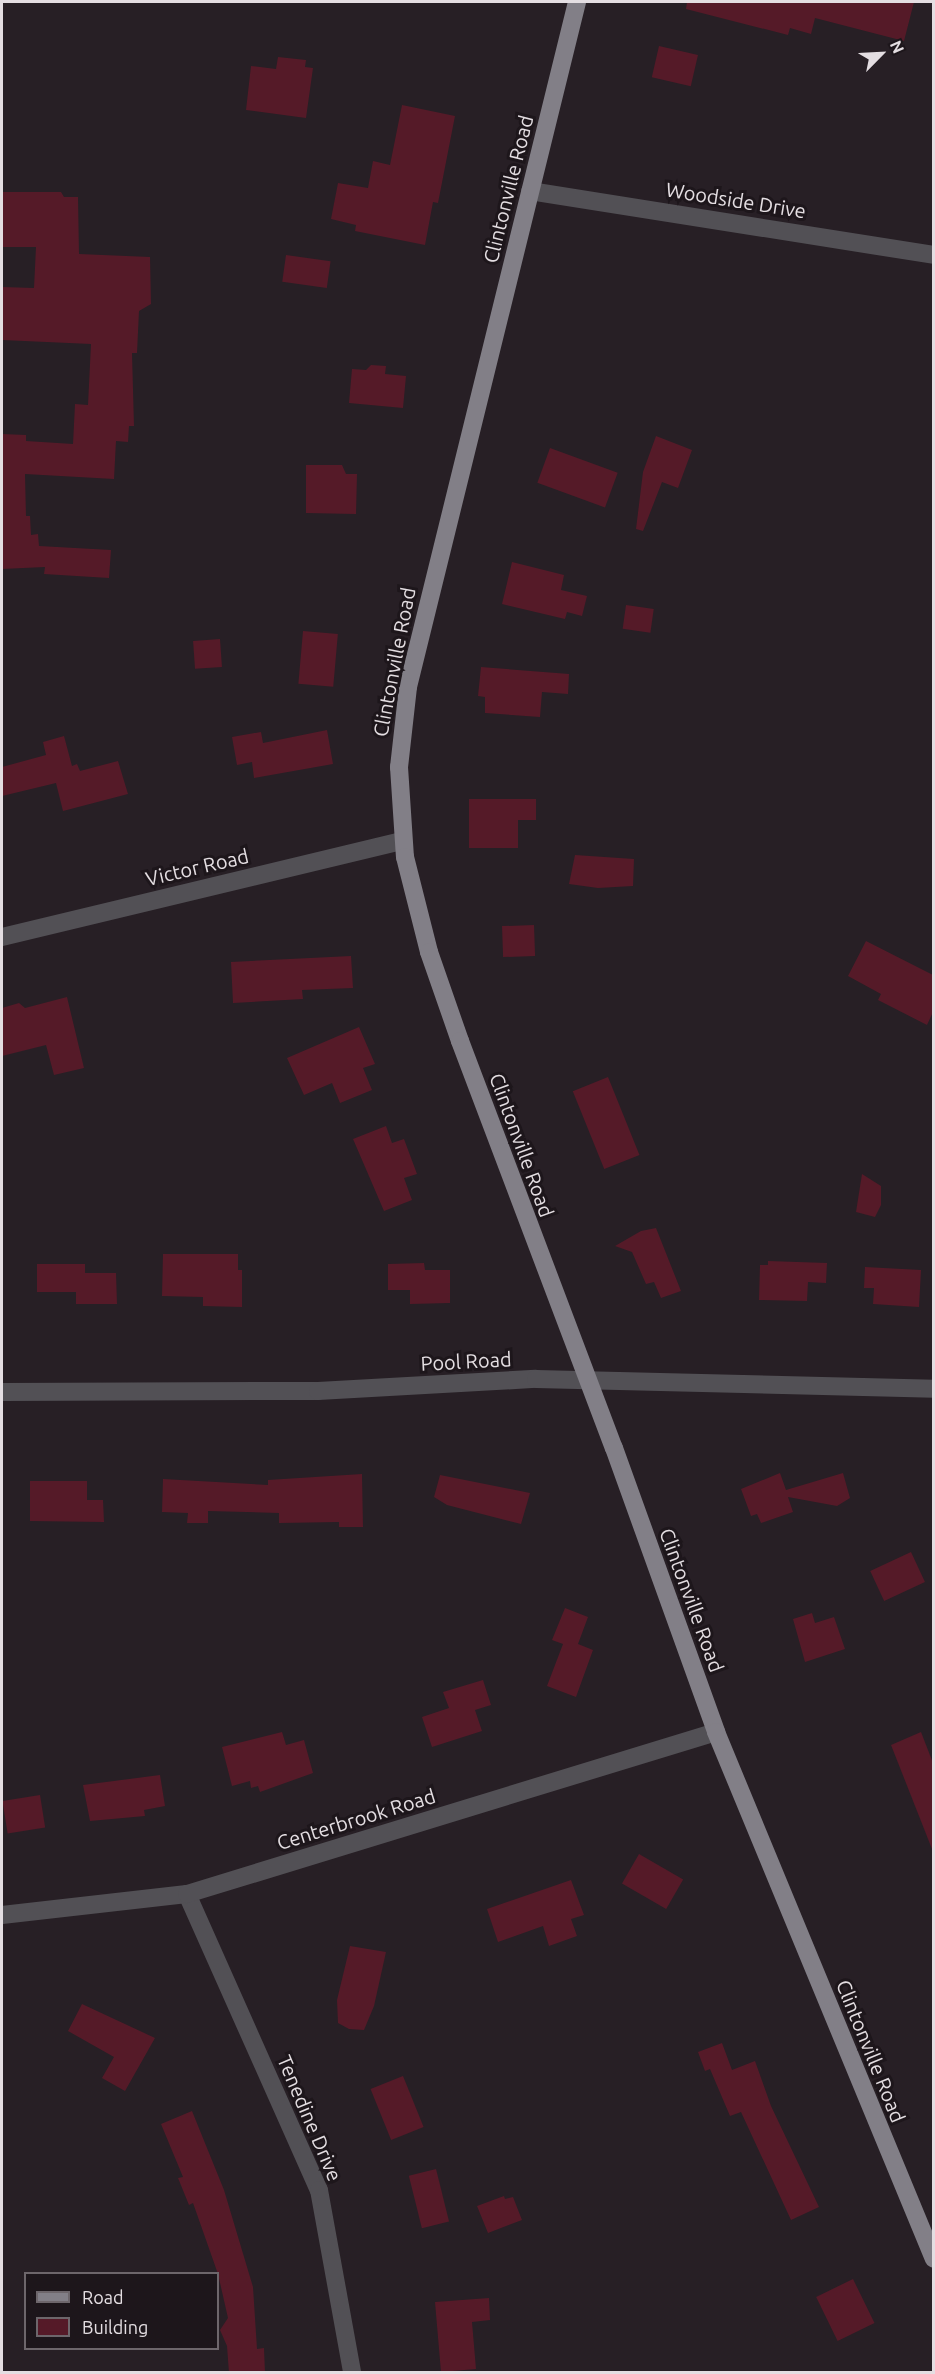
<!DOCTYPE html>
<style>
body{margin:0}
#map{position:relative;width:935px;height:2374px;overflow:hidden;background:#271f25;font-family:Ubuntu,sans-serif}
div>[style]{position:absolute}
.building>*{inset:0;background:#551a28;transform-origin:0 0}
.minor>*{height:18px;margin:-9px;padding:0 9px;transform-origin:9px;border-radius:9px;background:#525055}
.major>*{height:18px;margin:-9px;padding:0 9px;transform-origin:9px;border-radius:9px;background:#827f87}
span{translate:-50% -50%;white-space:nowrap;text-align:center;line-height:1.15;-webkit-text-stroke:6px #1d161b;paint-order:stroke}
.street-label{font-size:20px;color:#e4dee2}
.frame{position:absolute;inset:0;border:3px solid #e4dee2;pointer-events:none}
.legend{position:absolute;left:24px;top:2272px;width:195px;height:78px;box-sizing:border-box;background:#1d161b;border:2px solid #6d666b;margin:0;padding:8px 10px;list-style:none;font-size:18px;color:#e4dee2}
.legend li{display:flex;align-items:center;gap:12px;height:30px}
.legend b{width:30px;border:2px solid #6d666b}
.north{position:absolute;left:851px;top:24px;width:60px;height:60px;-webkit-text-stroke:4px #1d161b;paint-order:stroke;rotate:66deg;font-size:16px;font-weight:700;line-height:24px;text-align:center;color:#e4dee2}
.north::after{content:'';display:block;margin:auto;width:21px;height:27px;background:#e4dee2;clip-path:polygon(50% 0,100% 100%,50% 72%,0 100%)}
</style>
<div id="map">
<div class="building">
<i style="clip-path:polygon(687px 2px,914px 2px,904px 41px,815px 18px,811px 34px,790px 28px,788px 35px,686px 9px)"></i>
<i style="left:659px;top:46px;width:40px;height:32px;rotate:13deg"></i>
<i style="clip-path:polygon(278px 57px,306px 60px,305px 67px,313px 68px,306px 118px,246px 110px,251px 66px,276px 69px)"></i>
<i style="clip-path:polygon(402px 105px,455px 116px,438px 203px,433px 202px,425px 245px,355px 231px,356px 225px,331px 219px,338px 183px,368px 188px,373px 161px,390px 165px)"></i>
<i style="clip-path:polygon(2px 192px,61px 192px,64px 197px,78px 197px,79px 254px,150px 257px,151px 304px,139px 311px,137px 353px,132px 353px,134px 426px,129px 426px,128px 442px,116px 441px,114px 479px,25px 474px,26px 516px,30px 516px,31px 535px,38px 534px,39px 546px,111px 550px,109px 578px,44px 574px,45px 567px,2px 569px,2px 434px,26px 435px,26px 441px,73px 444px,75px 404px,88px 405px,91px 344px,2px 340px,2px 287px,34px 288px,36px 247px,2px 247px)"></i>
<i style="left:286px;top:255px;width:45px;height:27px;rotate:8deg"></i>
<i style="clip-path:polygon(371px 365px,386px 366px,385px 374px,406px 376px,403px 408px,349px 403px,352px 369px,366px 370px)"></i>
<i style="clip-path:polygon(656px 436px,692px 450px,678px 488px,662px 482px,643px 531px,636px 529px,643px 472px)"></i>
<i style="left:550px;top:448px;width:72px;height:37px;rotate:20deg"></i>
<i style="clip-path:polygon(306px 465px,342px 465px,346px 474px,357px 474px,356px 514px,306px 513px)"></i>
<i style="clip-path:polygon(512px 562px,564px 575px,561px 590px,587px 596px,582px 616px,567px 612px,565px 619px,502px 604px)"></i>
<i style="left:626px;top:605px;width:28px;height:24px;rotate:8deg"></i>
<i style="left:303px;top:631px;width:35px;height:53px;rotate:5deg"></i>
<i style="left:220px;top:639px;width:28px;height:27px;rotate:86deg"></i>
<i style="clip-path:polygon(481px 667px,569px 674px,568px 694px,542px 692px,540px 717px,485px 713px,485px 697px,478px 696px)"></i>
<i style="clip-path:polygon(327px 730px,333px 764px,254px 778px,252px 762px,237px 765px,232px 737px,261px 732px,263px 743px)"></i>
<i style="clip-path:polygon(64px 736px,72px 766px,77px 764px,80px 771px,118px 761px,128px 794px,63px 811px,56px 783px,2px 796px,2px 767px,46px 755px,43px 742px)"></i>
<i style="clip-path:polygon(469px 799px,536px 799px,536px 820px,518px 820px,518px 848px,469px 848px)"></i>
<i style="clip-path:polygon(575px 855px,634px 859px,633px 886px,598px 888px,569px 884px)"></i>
<i style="left:534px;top:925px;width:31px;height:32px;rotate:88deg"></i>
<i style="clip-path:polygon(866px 941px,933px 975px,933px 1012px,927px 1025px,878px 1000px,881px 994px,848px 976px)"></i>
<i style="clip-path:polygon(351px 956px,353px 988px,302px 990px,303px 999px,233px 1003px,231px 962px)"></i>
<i style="clip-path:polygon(67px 997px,84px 1068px,54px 1075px,46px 1045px,2px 1056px,2px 1008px,19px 1003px,25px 1008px)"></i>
<i style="clip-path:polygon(359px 1027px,375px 1064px,363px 1068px,372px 1090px,340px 1103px,332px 1083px,304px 1095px,287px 1058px)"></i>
<i style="left:608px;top:1077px;width:84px;height:38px;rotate:68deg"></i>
<i style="clip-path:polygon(386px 1126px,392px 1143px,404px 1139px,417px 1174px,404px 1178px,412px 1200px,384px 1211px,353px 1139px)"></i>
<i style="clip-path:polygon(862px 1174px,881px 1186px,881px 1205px,875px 1217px,856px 1212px)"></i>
<i style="clip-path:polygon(656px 1228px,681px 1291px,661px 1298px,654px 1282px,646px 1284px,632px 1252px,615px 1246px,641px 1231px)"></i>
<i style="clip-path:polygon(163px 1254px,238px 1254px,238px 1270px,242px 1270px,242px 1307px,203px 1306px,203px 1297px,162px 1296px)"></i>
<i style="clip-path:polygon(768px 1261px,827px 1263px,826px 1283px,808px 1282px,807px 1301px,759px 1300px,760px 1265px,768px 1265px)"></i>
<i style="clip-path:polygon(424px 1263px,425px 1270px,450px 1270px,450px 1303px,410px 1304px,410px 1290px,388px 1290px,388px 1264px)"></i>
<i style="clip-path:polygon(37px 1264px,85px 1264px,85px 1273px,116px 1273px,117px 1304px,76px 1304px,76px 1292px,37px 1292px)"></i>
<i style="clip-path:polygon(865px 1267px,921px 1270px,919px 1307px,873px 1304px,874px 1288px,864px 1288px)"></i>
<i style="clip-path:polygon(780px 1473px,786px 1490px,843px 1473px,850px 1498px,837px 1506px,788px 1497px,793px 1512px,761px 1523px,757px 1514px,751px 1516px,741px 1489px)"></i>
<i style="clip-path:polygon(362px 1474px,363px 1527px,339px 1527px,339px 1522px,279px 1523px,279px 1513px,208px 1511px,208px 1523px,187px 1523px,188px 1513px,162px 1512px,163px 1479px,268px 1485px,268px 1480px)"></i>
<i style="clip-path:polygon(440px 1475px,530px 1493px,521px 1524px,447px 1505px,434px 1497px)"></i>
<i style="clip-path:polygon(30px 1481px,87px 1481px,87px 1500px,103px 1500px,104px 1522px,30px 1521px)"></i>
<i style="left:911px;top:1552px;width:33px;height:45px;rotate:65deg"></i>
<i style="clip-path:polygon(565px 1608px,588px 1617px,578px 1644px,593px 1650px,576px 1697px,547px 1686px,563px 1644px,552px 1640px)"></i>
<i style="clip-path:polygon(812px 1613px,815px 1623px,834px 1617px,845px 1649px,805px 1662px,793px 1619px)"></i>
<i style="clip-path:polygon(483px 1680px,491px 1705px,475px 1710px,482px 1731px,432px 1747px,422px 1717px,449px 1708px,443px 1692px)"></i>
<i style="clip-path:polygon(282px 1732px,286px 1745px,304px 1740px,313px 1773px,260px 1792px,258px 1786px,251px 1788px,250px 1781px,232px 1786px,222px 1747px)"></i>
<i style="clip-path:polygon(921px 1732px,933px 1763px,932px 1849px,891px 1745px)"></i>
<i style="clip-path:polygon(160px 1775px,165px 1806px,144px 1810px,145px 1816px,90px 1821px,83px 1785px)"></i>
<i style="left:40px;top:1795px;width:33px;height:38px;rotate:81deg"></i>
<i style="left:639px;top:1854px;width:51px;height:34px;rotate:30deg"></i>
<i style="clip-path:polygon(571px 1880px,584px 1915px,571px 1919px,577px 1936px,549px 1946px,543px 1926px,498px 1942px,487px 1909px)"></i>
<i style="clip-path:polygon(350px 1946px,386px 1952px,374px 2006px,364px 2030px,349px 2029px,338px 2023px,337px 2000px)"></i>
<i style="clip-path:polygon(82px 2004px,155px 2038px,125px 2091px,102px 2078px,114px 2057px,68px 2031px)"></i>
<i style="clip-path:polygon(722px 2043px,732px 2070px,755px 2061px,771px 2106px,819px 2207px,791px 2220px,741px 2112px,730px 2116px,710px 2069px,705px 2071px,698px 2052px)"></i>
<i style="left:403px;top:2076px;width:55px;height:35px;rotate:68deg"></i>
<i style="clip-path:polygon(192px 2111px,224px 2190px,253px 2287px,257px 2349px,264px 2348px,265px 2373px,229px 2373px,227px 2346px,220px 2330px,228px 2318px,218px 2274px,193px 2203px,189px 2205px,178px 2178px,183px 2177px,161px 2124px)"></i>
<i style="left:436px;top:2169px;width:54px;height:28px;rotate:76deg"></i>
<i style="clip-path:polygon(504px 2196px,505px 2199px,513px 2197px,522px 2220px,488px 2233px,477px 2206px)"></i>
<i style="left:853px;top:2279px;width:49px;height:41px;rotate:64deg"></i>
<i style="clip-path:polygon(489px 2298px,490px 2320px,472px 2322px,476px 2369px,441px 2372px,435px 2302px)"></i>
</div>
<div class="minor">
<i style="left:530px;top:191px;width:409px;rotate:9deg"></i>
<i style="left:2px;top:937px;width:412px;rotate:-13.5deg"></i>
<i style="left:2px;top:1392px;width:316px;rotate:-0.2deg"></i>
<i style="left:318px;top:1391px;width:218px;rotate:-3.2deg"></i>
<i style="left:536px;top:1379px;width:398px;rotate:1.4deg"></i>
<i style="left:187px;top:1894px;width:324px;rotate:66deg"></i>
<i style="left:319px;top:2190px;width:185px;rotate:79.7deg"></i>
<i style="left:2px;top:1915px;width:186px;rotate:-6.5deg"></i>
<i style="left:187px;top:1894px;width:553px;rotate:-17.03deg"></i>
</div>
<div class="major">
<i style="left:577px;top:2px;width:706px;rotate:103.86deg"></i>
<i style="left:408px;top:687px;width:81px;rotate:96.4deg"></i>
<i style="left:399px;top:767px;width:90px;rotate:86.2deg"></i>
<i style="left:405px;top:857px;width:98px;rotate:75.8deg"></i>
<i style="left:429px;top:952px;width:94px;rotate:70.8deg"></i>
<i style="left:460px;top:1041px;width:435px;rotate:69.3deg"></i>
<i style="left:614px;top:1448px;width:302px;rotate:70.2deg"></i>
<i style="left:716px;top:1732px;width:570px;rotate:67.53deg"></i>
</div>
<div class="street-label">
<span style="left:508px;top:189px;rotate:-76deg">Clintonville Road</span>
<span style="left:736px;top:200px;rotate:9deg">Woodside Drive</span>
<span style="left:394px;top:662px;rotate:-79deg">Clintonville Road</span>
<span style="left:197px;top:867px;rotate:-13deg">Victor Road</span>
<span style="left:522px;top:1145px;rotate:70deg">Clintonville Road</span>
<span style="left:466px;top:1361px;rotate:-3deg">Pool Road</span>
<span style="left:692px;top:1600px;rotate:70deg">Clintonville Road</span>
<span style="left:356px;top:1819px;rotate:-17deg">Centerbrook Road</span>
<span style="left:871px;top:2051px;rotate:68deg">Clintonville Road</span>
<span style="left:310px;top:2118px;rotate:67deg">Tenedine Drive</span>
</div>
<div class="frame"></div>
<ul class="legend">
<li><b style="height:8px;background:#827f87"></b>Road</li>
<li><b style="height:16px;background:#551a28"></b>Building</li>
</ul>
<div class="north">N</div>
</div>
